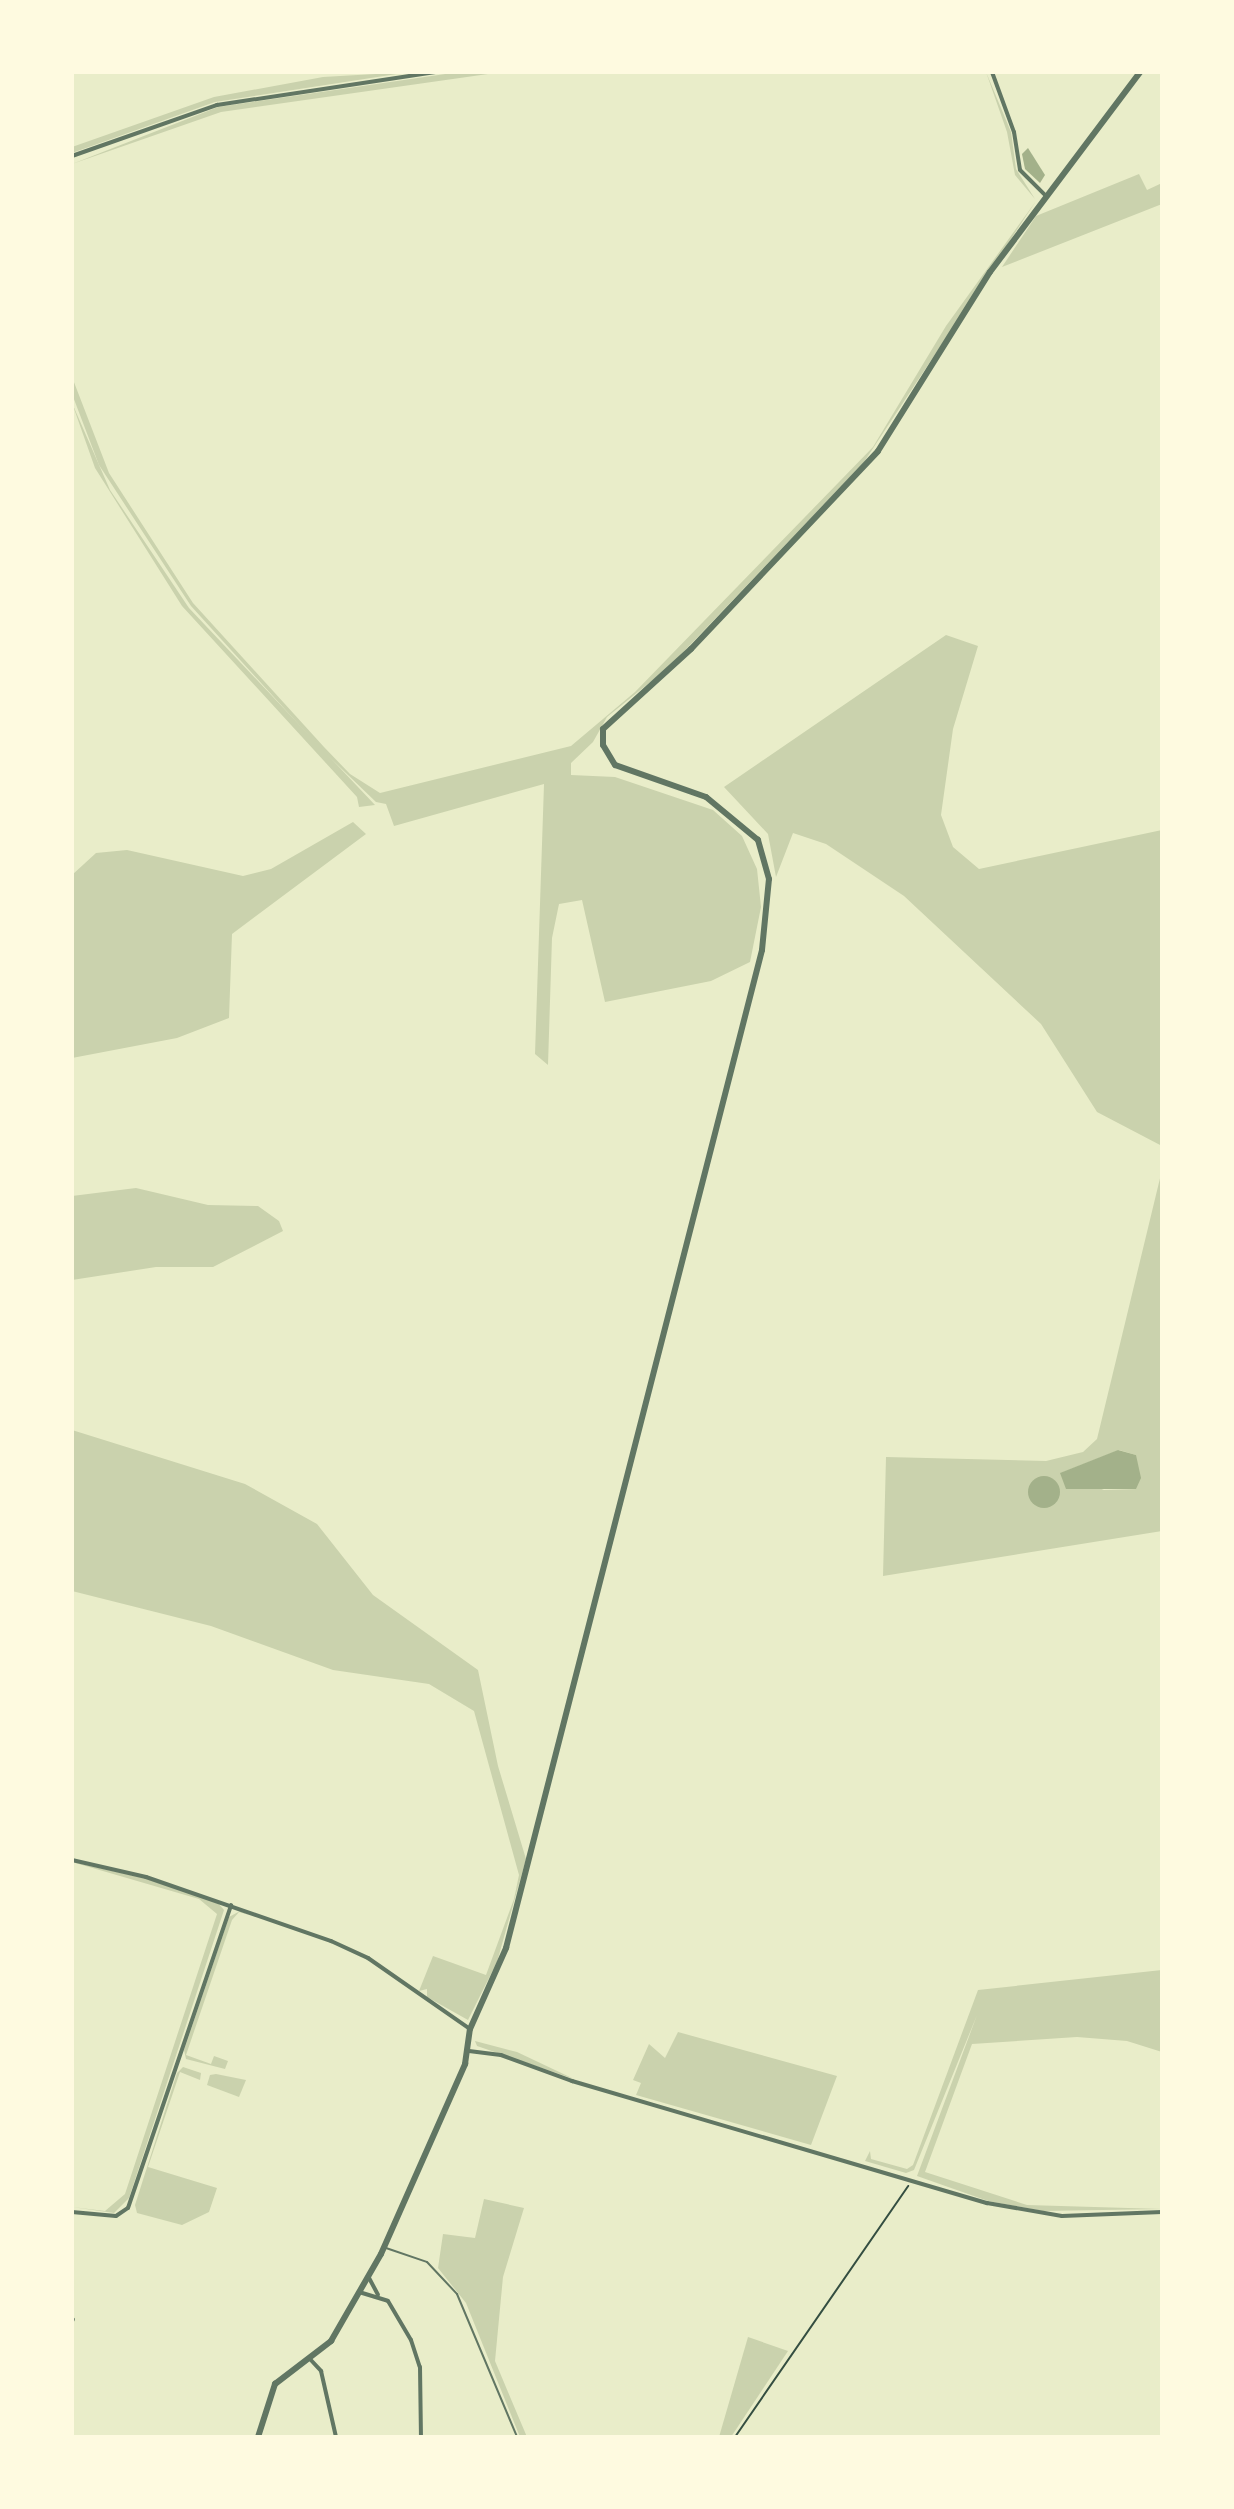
<!DOCTYPE html>
<style>
body{margin:0}
#map{position:relative;width:1234px;height:2509px;overflow:hidden;background:#e9edc9;font-family:"Noto Serif",serif}
div>[style]{position:absolute}
.green>*{inset:0;background:#cad2ad}
.water>*{inset:0;background:#a3b18a}
.round{border-radius:50%}
.path>*{height:2px;margin:-1px;padding:0 1px;transform-origin:1px;border-radius:1px;background:#344e41}
.service>*{height:2px;margin:-1px;padding:0 1px;transform-origin:1px;border-radius:1px;background:#617663}
.minor>*{height:4px;margin:-2px;padding:0 2px;transform-origin:2px;border-radius:2px;background:#617663}
.tertiary>*{height:6px;margin:-3px;padding:0 3px;transform-origin:3px;border-radius:3px;background:#617663}
span{translate:-50% -50%;white-space:nowrap;text-align:center;line-height:1.15;-webkit-text-stroke:6px #fefae0;paint-order:stroke}
.frame{position:absolute;inset:0;border:74px solid #fefae0;pointer-events:none}
</style>
<div id="map">
<div class="green">
<i style="clip-path:polygon(410px 72px,215px 102px,72px 153px,72px 147px,214px 97px,323px 77px)"></i>
<i style="clip-path:polygon(459px 72px,502px 72px,221px 112px,72px 164px,218px 107px)"></i>
<i style="clip-path:polygon(986px 72px,1011px 132px,1016px 169px,1035px 199px,1015px 175px,1007px 132px)"></i>
<i style="clip-path:polygon(1139px 174px,1147px 190px,1162px 183px,1162px 204px,1002px 267px,1036px 216px)"></i>
<i style="clip-path:polygon(1036px 201px,864px 462px,670px 666px,607px 717px,593px 742px,571px 763px,571px 775px,615px 777px,713px 810px,742px 836px,757px 869px,761px 907px,750px 962px,711px 981px,605px 1002px,582px 900px,559px 904px,552px 938px,548px 1065px,535px 1054px,544px 784px,394px 826px,386px 804px,376px 802px,321px 749px,191px 606px,99px 465px,72px 394px,72px 377px,109px 473px,193px 603px,324px 747px,350px 774px,380px 793px,571px 746px,635px 692px,873px 447px,946px 326px)"></i>
<i style="clip-path:polygon(72px 403px,110px 490px,189px 608px,375px 805px,359px 807px,357px 797px,182px 606px,95px 468px)"></i>
<i style="clip-path:polygon(946px 635px,978px 646px,953px 729px,941px 815px,953px 847px,979px 869px,1162px 830px,1162px 1146px,1097px 1112px,1041px 1024px,904px 896px,826px 844px,793px 833px,776px 877px,768px 834px,724px 787px)"></i>
<i style="clip-path:polygon(353px 822px,366px 834px,232px 934px,229px 1018px,177px 1038px,72px 1058px,72px 875px,96px 853px,127px 850px,243px 876px,271px 869px)"></i>
<i style="clip-path:polygon(evenodd,1162px 1170px,1162px 1531px,883px 1576px,886px 1457px,1046px 1461px,1083px 1452px,1097px 1439px,1162px 1170px,1119px 1450px,1136px 1455px,1136px 1489px,1104px 1490px,1061px 1473px,1119px 1450px)"></i>
<i style="clip-path:polygon(136px 1188px,208px 1205px,258px 1206px,279px 1221px,283px 1231px,213px 1267px,156px 1267px,72px 1280px,72px 1196px)"></i>
<i style="clip-path:polygon(72px 1430px,245px 1484px,317px 1524px,373px 1595px,478px 1670px,498px 1766px,526px 1859px,497px 1962px,468px 2020px,427px 1997px,427px 1989px,419px 1991px,433px 1956px,486px 1975px,514px 1899px,519px 1875px,474px 1711px,429px 1684px,333px 1670px,211px 1626px,72px 1591px)"></i>
<i style="clip-path:polygon(72px 1862px,144px 1878px,218px 1903px,224px 1910px,129px 2198px,114px 2213px,72px 2207px,105px 2211px,125px 2194px,217px 1914px,199px 1899px)"></i>
<i style="clip-path:polygon(240px 1911px,249px 1915px,239px 1912px,232px 1920px,186px 2055px,211px 2064px,214px 2056px,228px 2061px,225px 2069px,186px 2059px,184px 2050px,229px 1917px)"></i>
<i style="clip-path:polygon(1162px 1970px,1162px 2052px,1127px 2041px,1077px 2037px,972px 2044px,925px 2172px,1027px 2205px,1162px 2209px,1043px 2211px,988px 2201px,917px 2176px,977px 2015px,914px 2170px,906px 2173px,865px 2161px,870px 2151px,871px 2159px,907px 2169px,913px 2165px,978px 1990px)"></i>
<i style="clip-path:polygon(678px 2032px,837px 2076px,811px 2145px,636px 2095px,641px 2083px,633px 2080px,649px 2044px,665px 2058px)"></i>
<i style="clip-path:polygon(475px 2041px,517px 2052px,574px 2079px,477px 2046px)"></i>
<i style="clip-path:polygon(183px 2067px,201px 2073px,200px 2080px,180px 2072px,148px 2167px,217px 2188px,209px 2212px,182px 2225px,137px 2213px,135px 2205px,177px 2073px)"></i>
<i style="clip-path:polygon(216px 2074px,246px 2080px,239px 2097px,207px 2085px,210px 2075px)"></i>
<i style="clip-path:polygon(484px 2199px,524px 2208px,503px 2277px,495px 2361px,527px 2437px,520px 2437px,466px 2303px,438px 2268px,443px 2234px,475px 2238px)"></i>
<i style="clip-path:polygon(748px 2337px,788px 2351px,731px 2437px,719px 2437px)"></i>
</div>
<div class="water">
<i style="clip-path:polygon(1028px 148px,1045px 175px,1040px 183px,1025px 169px,1022px 154px)"></i>
<i style="clip-path:polygon(1118px 1450px,1136px 1455px,1141px 1478px,1136px 1489px,1066px 1489px,1060px 1473px)"></i>
<i class="round" style="left:1028px;top:1476px;width:32px;height:32px"></i>
</div>
<div class="path">
<i style="left:735px;top:2437px;width:305px;rotate:-55.4deg"></i>
</div>
<div class="service">
<i style="left:386px;top:2248px;width:43px;rotate:18.9deg"></i>
<i style="left:427px;top:2262px;width:44px;rotate:46.8deg"></i>
<i style="left:457px;top:2294px;width:155px;rotate:67.2deg"></i>
</div>
<div class="minor">
<i style="left:992px;top:72px;width:64px;rotate:69.9deg"></i>
<i style="left:1014px;top:132px;width:38px;rotate:81deg"></i>
<i style="left:1020px;top:170px;width:37px;rotate:45deg"></i>
<i style="left:72px;top:156px;width:154px;rotate:-19.4deg"></i>
<i style="left:217px;top:105px;width:221px;rotate:-8.6deg"></i>
<i style="left:72px;top:1860px;width:76px;rotate:12.9deg"></i>
<i style="left:146px;top:1877px;width:196px;rotate:19.1deg"></i>
<i style="left:331px;top:1941px;width:41px;rotate:24.7deg"></i>
<i style="left:368px;top:1958px;width:124px;rotate:34.8deg"></i>
<i style="left:469px;top:2051px;width:32px;rotate:7deg"></i>
<i style="left:501px;top:2055px;width:76px;rotate:20.1deg"></i>
<i style="left:572px;top:2081px;width:433px;rotate:16.4deg"></i>
<i style="left:987px;top:2203px;width:76px;rotate:9.8deg"></i>
<i style="left:1062px;top:2216px;width:100px;rotate:-2.3deg"></i>
<i style="left:72px;top:2212px;width:44px;rotate:5.2deg"></i>
<i style="left:116px;top:2216px;width:14px;rotate:-34deg"></i>
<i style="left:128px;top:2208px;width:320px;rotate:-71.2deg"></i>
<i style="left:368px;top:2276px;width:21px;rotate:62deg"></i>
<i style="left:359px;top:2292px;width:30px;rotate:17deg"></i>
<i style="left:388px;top:2301px;width:45px;rotate:59.5deg"></i>
<i style="left:411px;top:2340px;width:28px;rotate:72deg"></i>
<i style="left:420px;top:2367px;width:70px;rotate:89.2deg"></i>
<i style="left:72px;top:2321px;width:2px;rotate:-63deg"></i>
<i style="left:309px;top:2358px;width:18px;rotate:47deg"></i>
<i style="left:321px;top:2371px;width:68px;rotate:77.2deg"></i>
</div>
<div class="tertiary">
<i style="left:258px;top:2437px;width:56px;rotate:-72.2deg"></i>
<i style="left:275px;top:2384px;width:71px;rotate:-37.5deg"></i>
<i style="left:331px;top:2341px;width:100px;rotate:-60.1deg"></i>
<i style="left:381px;top:2254px;width:208px;rotate:-66.1deg"></i>
<i style="left:465px;top:2064px;width:35px;rotate:-82deg"></i>
<i style="left:470px;top:2029px;width:89px;rotate:-66deg"></i>
<i style="left:506px;top:1948px;width:1030px;rotate:-75.61deg"></i>
<i style="left:762px;top:950px;width:71px;rotate:-84.4deg"></i>
<i style="left:769px;top:879px;width:41px;rotate:-105.8deg"></i>
<i style="left:758px;top:840px;width:67px;rotate:-140.4deg"></i>
<i style="left:706px;top:797px;width:96px;rotate:-160.6deg"></i>
<i style="left:615px;top:765px;width:23px;rotate:-121deg"></i>
<i style="left:603px;top:745px;width:16px;rotate:-90deg"></i>
<i style="left:603px;top:729px;width:119px;rotate:-42.3deg"></i>
<i style="left:691px;top:649px;width:272px;rotate:-46.6deg"></i>
<i style="left:878px;top:451px;width:211px;rotate:-58deg"></i>
<i style="left:990px;top:272px;width:250px;rotate:-53.1deg"></i>
</div>
<div class="frame"></div>
</div>
